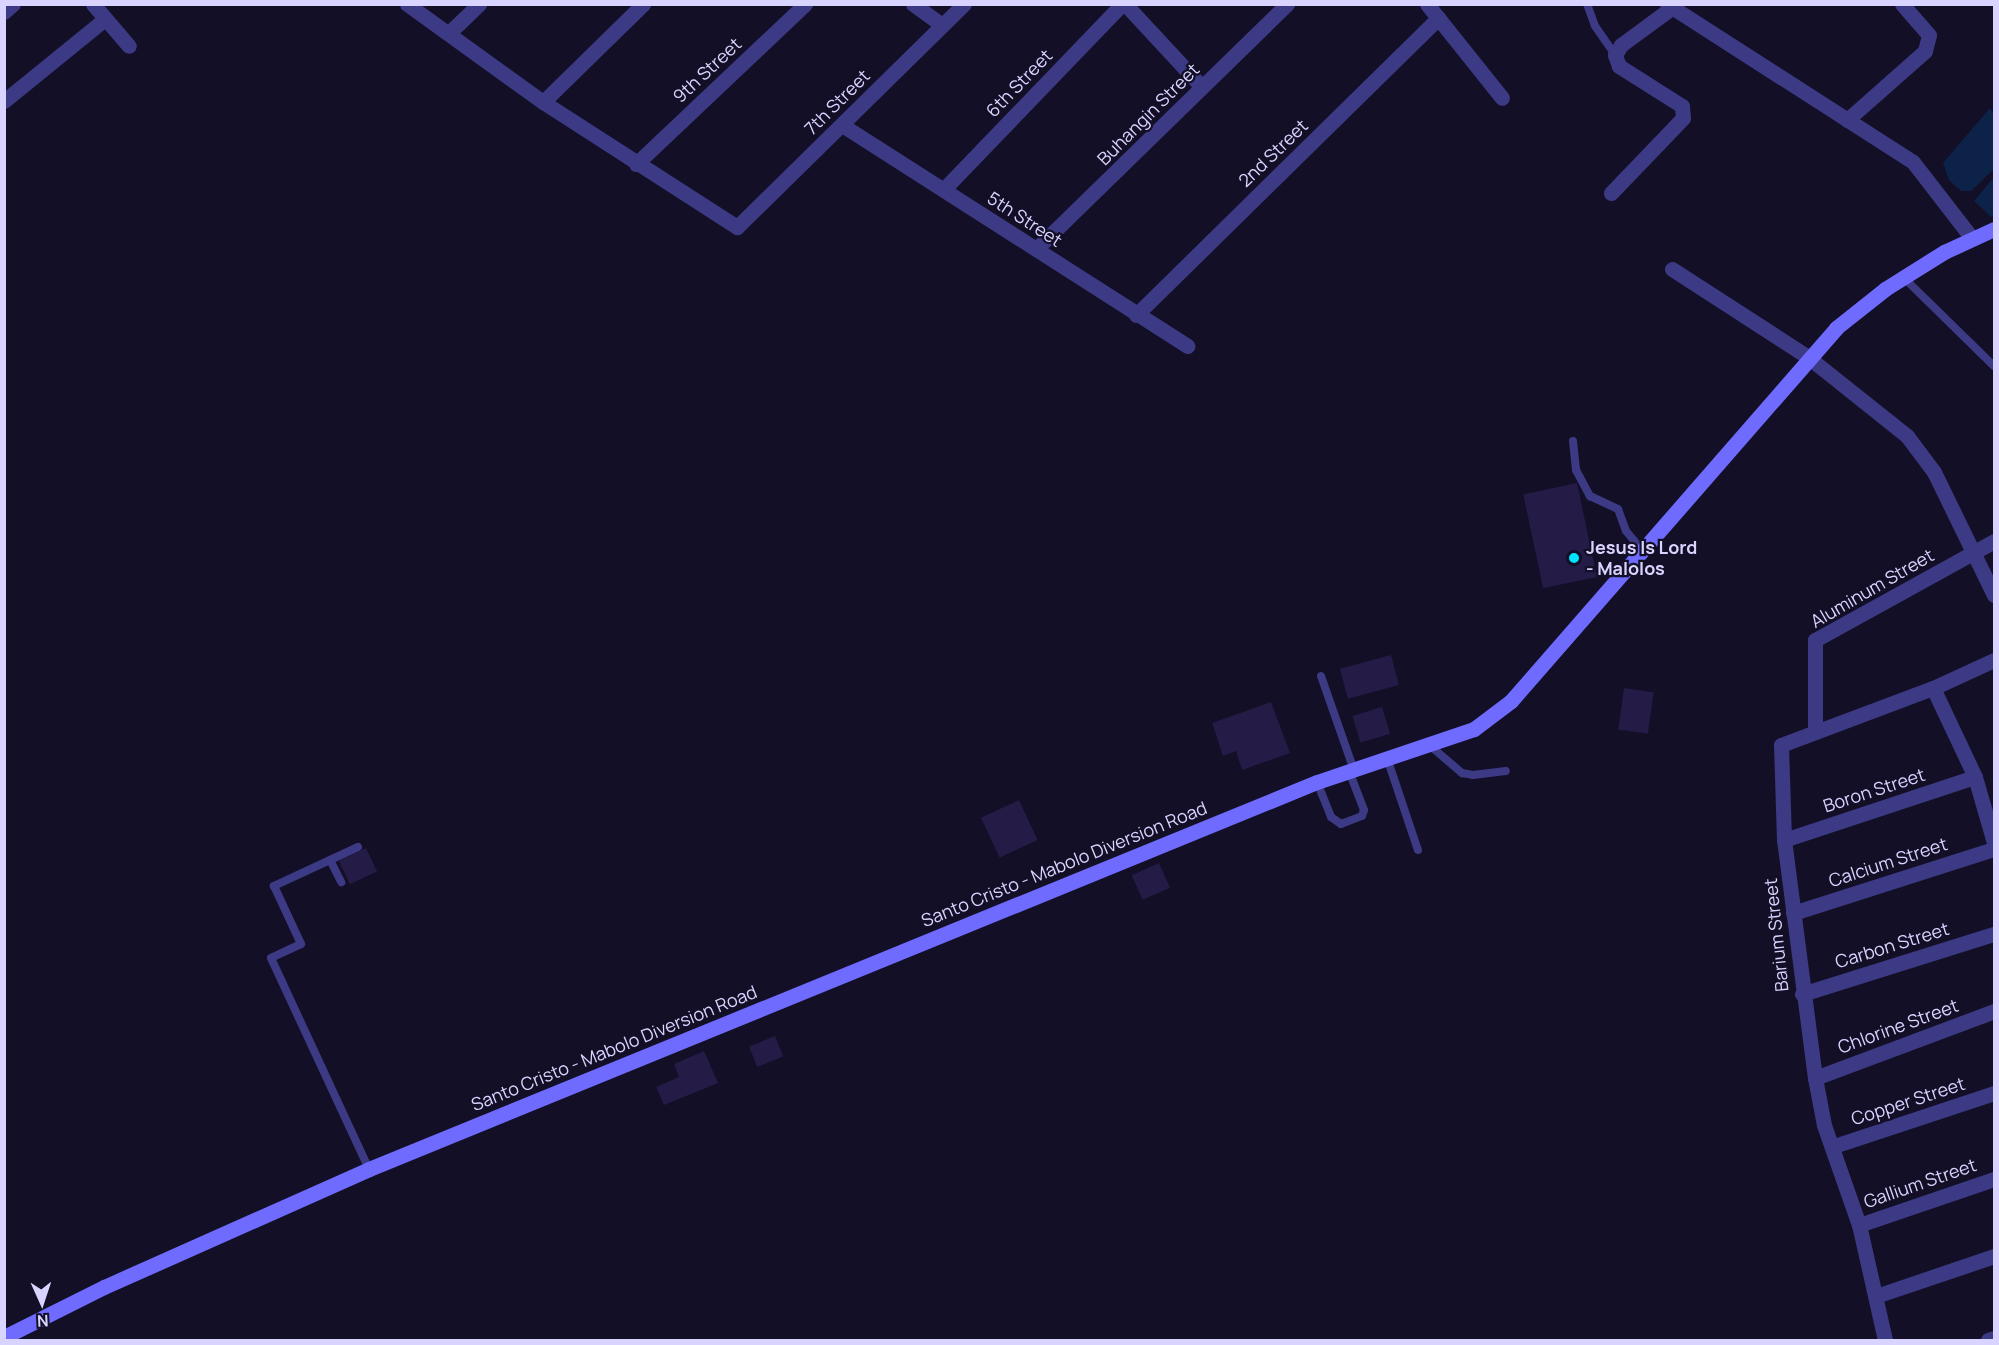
<!DOCTYPE html>
<style>
body{margin:0}
#map{position:relative;width:1999px;height:1345px;overflow:hidden;background:#130f26;font-family:Manrope,sans-serif}
div>[style]{position:absolute}
.water>*{inset:0;background:#0c2248}
.building>*{inset:0;background:#241b47;transform-origin:0 0}
.lane>*{height:8px;margin:-4px;padding:0 4px;transform-origin:4px;border-radius:4px;background:#3d3a85}
.street>*{height:15px;margin:-7.5px;padding:0 7.5px;transform-origin:7.5px;border-radius:7.5px;background:#3d3a85}
.secondary>*{height:15px;margin:-7.5px;padding:0 7.5px;transform-origin:7.5px;border-radius:7.5px;background:#6f6bff}
.dots>*{width:16px;height:16px;translate:-50% -50%;box-sizing:border-box;border:3px solid #130f26;border-radius:50%}
span{translate:-50% -50%;white-space:nowrap;text-align:center;line-height:1.15;-webkit-text-stroke:4.5px #130f26;paint-order:stroke}
.street-label{font-size:18px;color:#d9d4ff}
.poi-label{font-size:18px;color:#d9d4ff;font-weight:700}
.left{translate:0 -50%;text-align:left}
.frame{position:absolute;inset:0;border:6px solid #d9d4ff;pointer-events:none}
.north{position:absolute;left:12px;top:1273px;width:60px;height:60px;-webkit-text-stroke:4px #130f26;paint-order:stroke;rotate:177deg;font-size:16px;font-weight:700;line-height:24px;text-align:center;color:#d9d4ff}
.north::after{content:'';display:block;margin:auto;width:21px;height:27px;background:#d9d4ff;clip-path:polygon(50% 0,100% 100%,50% 72%,0 100%)}
</style>
<div id="map">
<div class="water">
<i style="clip-path:polygon(1990px 108px,1994px 114px,1994px 169px,1971px 191px,1961px 191px,1949px 180px,1943px 163px)"></i>
<i style="clip-path:polygon(1994px 177px,1994px 215px,1991px 217px,1974px 201px)"></i>
</div>
<div class="building">
<i style="left:1577px;top:483px;width:96px;height:55px;rotate:78deg"></i>
<i style="left:1391px;top:655px;width:31px;height:53px;rotate:75deg"></i>
<i style="left:1624px;top:688px;width:30px;height:42px;rotate:8deg"></i>
<i style="clip-path:polygon(1271px 702px,1290px 753px,1242px 770px,1236px 751px,1223px 756px,1212px 723px)"></i>
<i style="left:1382px;top:707px;width:28px;height:31px;rotate:73deg"></i>
<i style="left:1019px;top:800px;width:44px;height:42px;rotate:65deg"></i>
<i style="left:366px;top:848px;width:26px;height:30px;rotate:65deg"></i>
<i style="left:1159px;top:863px;width:27px;height:30px;rotate:66deg"></i>
<i style="left:775px;top:1036px;width:22px;height:28px;rotate:68deg"></i>
<i style="clip-path:polygon(704px 1051px,718px 1083px,664px 1105px,656px 1087px,679px 1077px,674px 1064px)"></i>
</div>
<div class="lane">
<i style="left:1587px;top:4px;width:23px;rotate:70deg"></i>
<i style="left:1595px;top:26px;width:35px;rotate:55deg"></i>
<i style="left:1903px;top:277px;width:127px;rotate:44.4deg"></i>
<i style="left:1573px;top:441px;width:29px;rotate:84deg"></i>
<i style="left:1576px;top:470px;width:30px;rotate:62deg"></i>
<i style="left:1590px;top:496px;width:31px;rotate:25deg"></i>
<i style="left:1618px;top:509px;width:23px;rotate:70deg"></i>
<i style="left:1626px;top:531px;width:23px;rotate:50deg"></i>
<i style="left:1321px;top:676px;width:100px;rotate:70.7deg"></i>
<i style="left:1428px;top:744px;width:45px;rotate:40.5deg"></i>
<i style="left:1462px;top:773px;width:11px;rotate:10deg"></i>
<i style="left:1473px;top:775px;width:33px;rotate:-7deg"></i>
<i style="left:1387px;top:758px;width:97px;rotate:71.4deg"></i>
<i style="left:1317px;top:782px;width:38px;rotate:68deg"></i>
<i style="left:1331px;top:817px;width:12px;rotate:35deg"></i>
<i style="left:1341px;top:824px;width:22px;rotate:-21deg"></i>
<i style="left:1362px;top:816px;width:6px;rotate:-72deg"></i>
<i style="left:1364px;top:810px;width:42px;rotate:-111deg"></i>
<i style="left:358px;top:847px;width:93px;rotate:155.1deg"></i>
<i style="left:274px;top:886px;width:64px;rotate:65deg"></i>
<i style="left:301px;top:944px;width:33px;rotate:155deg"></i>
<i style="left:271px;top:958px;width:233px;rotate:65.1deg"></i>
<i style="left:330px;top:860px;width:25px;rotate:63deg"></i>
</div>
<div class="street">
<i style="left:93px;top:4px;width:55px;rotate:49.4deg"></i>
<i style="left:407px;top:4px;width:168px;rotate:35.8deg"></i>
<i style="left:543px;top:102px;width:231px;rotate:32.8deg"></i>
<i style="left:737px;top:227px;width:318px;rotate:-44.5deg"></i>
<i style="left:913px;top:4px;width:36px;rotate:36deg"></i>
<i style="left:1125px;top:4px;width:113px;rotate:47.1deg"></i>
<i style="left:1427px;top:4px;width:120px;rotate:51.4deg"></i>
<i style="left:1667px;top:4px;width:292px;rotate:32.7deg"></i>
<i style="left:1913px;top:162px;width:95px;rotate:52.3deg"></i>
<i style="left:4px;top:12px;width:12px;rotate:-42deg"></i>
<i style="left:449px;top:33px;width:42px;rotate:-44deg"></i>
<i style="left:4px;top:101px;width:130px;rotate:-39.1deg"></i>
<i style="left:543px;top:102px;width:140px;rotate:-44.4deg"></i>
<i style="left:1847px;top:120px;width:104px;rotate:-41.5deg"></i>
<i style="left:1925px;top:51px;width:16px;rotate:-76deg"></i>
<i style="left:1929px;top:35px;width:41px;rotate:-131.1deg"></i>
<i style="left:842px;top:125px;width:410px;rotate:32.6deg"></i>
<i style="left:636px;top:164px;width:233px;rotate:-43.4deg"></i>
<i style="left:944px;top:189px;width:257px;rotate:-46.1deg"></i>
<i style="left:1611px;top:193px;width:104px;rotate:-46.2deg"></i>
<i style="left:1683px;top:118px;width:12px;rotate:-95deg"></i>
<i style="left:1682px;top:106px;width:75px;rotate:-147.6deg"></i>
<i style="left:1619px;top:66px;width:12px;rotate:-110deg"></i>
<i style="left:1615px;top:55px;width:12px;rotate:-59deg"></i>
<i style="left:1621px;top:45px;width:61px;rotate:-36.3deg"></i>
<i style="left:1036px;top:249px;width:351px;rotate:-44.3deg"></i>
<i style="left:1672px;top:269px;width:162px;rotate:32.9deg"></i>
<i style="left:1808px;top:357px;width:127px;rotate:38.6deg"></i>
<i style="left:1907px;top:436px;width:45px;rotate:53.1deg"></i>
<i style="left:1934px;top:472px;width:137px;rotate:64deg"></i>
<i style="left:1136px;top:315px;width:424px;rotate:-44.5deg"></i>
<i style="left:1933px;top:688px;width:98px;rotate:64.7deg"></i>
<i style="left:1975px;top:777px;width:69px;rotate:73.9deg"></i>
<i style="left:1815px;top:732px;width:92px;rotate:-90deg"></i>
<i style="left:1815px;top:640px;width:205px;rotate:-28.9deg"></i>
<i style="left:1784px;top:840px;width:201px;rotate:-18.3deg"></i>
<i style="left:1793px;top:913px;width:211px;rotate:-17.7deg"></i>
<i style="left:1802px;top:994px;width:201px;rotate:-17.4deg"></i>
<i style="left:1815px;top:1078px;width:191px;rotate:-20.5deg"></i>
<i style="left:1834px;top:1146px;width:169px;rotate:-18.3deg"></i>
<i style="left:1859px;top:1225px;width:143px;rotate:-18.8deg"></i>
<i style="left:1876px;top:1296px;width:125px;rotate:-18.7deg"></i>
<i style="left:1885px;top:1340px;width:118px;rotate:-102.7deg"></i>
<i style="left:1859px;top:1225px;width:106px;rotate:-109.3deg"></i>
<i style="left:1824px;top:1125px;width:48px;rotate:-100.8deg"></i>
<i style="left:1815px;top:1078px;width:240px;rotate:-97.4deg"></i>
<i style="left:1784px;top:840px;width:95px;rotate:-91.8deg"></i>
<i style="left:1781px;top:745px;width:162px;rotate:-20.6deg"></i>
<i style="left:1933px;top:688px;width:67px;rotate:-24.7deg"></i>
<i style="left:1988px;top:1340px;width:6px;rotate:-18deg"></i>
</div>
<div class="secondary">
<i style="left:4px;top:1337px;width:112px;rotate:-26.6deg"></i>
<i style="left:104px;top:1287px;width:290px;rotate:-24deg"></i>
<i style="left:369px;top:1169px;width:1024px;rotate:-22.21deg"></i>
<i style="left:1317px;top:782px;width:166px;rotate:-18.7deg"></i>
<i style="left:1474px;top:729px;width:46px;rotate:-37.1deg"></i>
<i style="left:1511px;top:701px;width:495px;rotate:-48.9deg"></i>
<i style="left:1836px;top:328px;width:63px;rotate:-38.5deg"></i>
<i style="left:1885px;top:289px;width:70px;rotate:-32.1deg"></i>
<i style="left:1944px;top:252px;width:55px;rotate:-24.7deg"></i>
</div>
<div class="dots">
<i style="left:1574px;top:558px;background:#00e5ff"></i>
</div>
<div class="street-label">
<span style="left:707px;top:70px;rotate:-43deg">9th Street</span>
<span style="left:1019px;top:83px;rotate:-46deg">6th Street</span>
<span style="left:837px;top:102px;rotate:-45deg">7th Street</span>
<span style="left:1148px;top:114px;rotate:-45deg">Buhangin Street</span>
<span style="left:1273px;top:153px;rotate:-44deg">2nd Street</span>
<span style="left:1025px;top:219px;rotate:33deg">5th Street</span>
<span style="left:1872px;top:588px;rotate:-30deg">Aluminum Street</span>
<span style="left:1874px;top:790px;rotate:-18deg">Boron Street</span>
<span style="left:1888px;top:862px;rotate:-18deg">Calcium Street</span>
<span style="left:1064px;top:864px;rotate:-22deg">Santo Cristo - Mabolo Diversion Road</span>
<span style="left:1776px;top:935px;rotate:-96deg">Barium Street</span>
<span style="left:1892px;top:945px;rotate:-17deg">Carbon Street</span>
<span style="left:1898px;top:1026px;rotate:-20deg">Chlorine Street</span>
<span style="left:614px;top:1048px;rotate:-22deg">Santo Cristo - Mabolo Diversion Road</span>
<span style="left:1908px;top:1101px;rotate:-18deg">Copper Street</span>
<span style="left:1920px;top:1183px;rotate:-19deg">Gallium Street</span>
</div>
<div class="poi-label">
<span class="left" style="left:1586px;top:558px">Jesus Is Lord<br>- Malolos</span>
</div>
<div class="frame"></div>
<div class="north">N</div>
</div>
